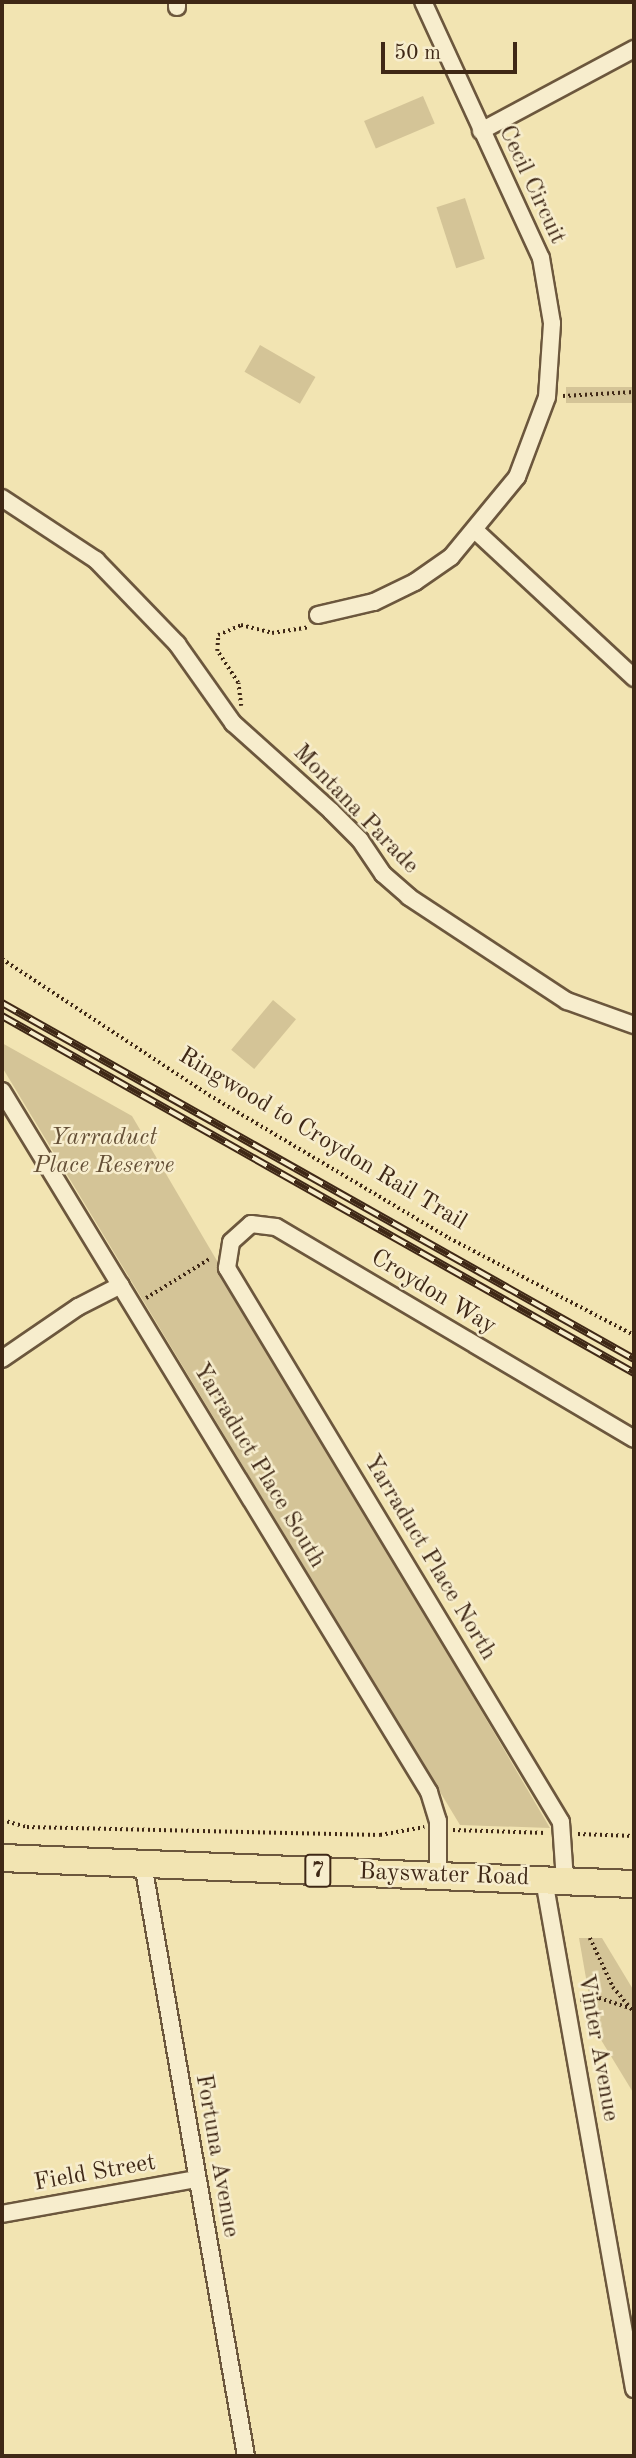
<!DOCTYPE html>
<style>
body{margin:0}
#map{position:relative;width:636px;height:2458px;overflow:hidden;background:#f2e4b2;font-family:"Old Standard TT",serif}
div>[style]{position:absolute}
.green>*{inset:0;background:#d4c497;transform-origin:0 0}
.path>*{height:3.5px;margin-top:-1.75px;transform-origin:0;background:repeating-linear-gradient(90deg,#3f2816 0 2px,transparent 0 5.5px)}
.roads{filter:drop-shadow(2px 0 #6c573d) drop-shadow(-2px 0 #6c573d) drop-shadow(0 2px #6c573d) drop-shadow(0 -2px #6c573d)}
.minor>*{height:16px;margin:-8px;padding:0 8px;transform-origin:8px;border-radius:8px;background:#f7edcd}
.primary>*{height:26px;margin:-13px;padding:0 13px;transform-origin:13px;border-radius:13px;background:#f2e4b2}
.rail>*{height:8px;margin-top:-4px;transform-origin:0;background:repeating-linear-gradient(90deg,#f7edcd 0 16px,#3f2816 0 32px);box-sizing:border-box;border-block:2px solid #3f2816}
span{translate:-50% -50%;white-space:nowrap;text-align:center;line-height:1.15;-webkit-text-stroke:5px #f7edcd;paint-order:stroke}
.shield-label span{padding:2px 5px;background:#f7edcd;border:2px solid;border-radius:5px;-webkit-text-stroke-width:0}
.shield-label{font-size:23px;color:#3f2816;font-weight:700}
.street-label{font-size:24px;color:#3f2816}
.park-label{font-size:24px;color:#644f36;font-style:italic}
.frame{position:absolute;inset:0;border:4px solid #3f2816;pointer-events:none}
.scale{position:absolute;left:381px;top:42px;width:136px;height:32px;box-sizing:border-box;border:4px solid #3f2816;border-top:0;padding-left:9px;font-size:21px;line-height:24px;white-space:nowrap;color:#3f2816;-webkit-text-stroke:5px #f7edcd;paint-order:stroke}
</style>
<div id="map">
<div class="green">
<i style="left:423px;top:96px;width:30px;height:64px;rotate:67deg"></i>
<i style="left:465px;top:198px;width:64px;height:30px;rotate:72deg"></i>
<i style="left:260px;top:345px;width:64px;height:31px;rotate:30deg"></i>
<i style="left:634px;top:387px;width:16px;height:68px;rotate:90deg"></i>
<i style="left:273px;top:1000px;width:30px;height:65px;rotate:40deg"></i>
<i style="clip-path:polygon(2px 1043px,132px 1116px,550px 1828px,460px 1825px,2px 1067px)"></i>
<i style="clip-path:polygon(579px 1938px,602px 1938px,634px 1991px,634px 2094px,595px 2030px)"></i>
</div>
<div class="path">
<i style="left:563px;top:396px;width:71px;rotate:-3.2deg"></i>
<i style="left:241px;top:706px;width:23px;rotate:-97deg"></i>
<i style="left:238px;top:683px;width:38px;rotate:-123deg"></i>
<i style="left:217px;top:651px;width:16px;rotate:-86deg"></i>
<i style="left:218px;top:635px;width:25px;rotate:-23deg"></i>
<i style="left:241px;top:625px;width:32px;rotate:14deg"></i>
<i style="left:272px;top:633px;width:37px;rotate:-9deg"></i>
<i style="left:2px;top:959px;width:248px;rotate:33.3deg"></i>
<i style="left:209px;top:1095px;width:279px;rotate:30.8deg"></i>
<i style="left:449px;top:1238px;width:209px;rotate:27.7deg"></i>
<i style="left:146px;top:1298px;width:76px;rotate:-31.6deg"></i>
<i style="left:2px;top:1820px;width:26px;rotate:16deg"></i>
<i style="left:27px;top:1827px;width:353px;rotate:1.3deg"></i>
<i style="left:380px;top:1835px;width:45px;rotate:-10.3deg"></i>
<i style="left:453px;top:1830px;width:93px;rotate:1.8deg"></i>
<i style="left:578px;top:1834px;width:56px;rotate:2deg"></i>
<i style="left:590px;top:1938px;width:54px;rotate:64.9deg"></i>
<i style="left:613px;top:1987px;width:33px;rotate:50deg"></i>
<i style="left:580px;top:2000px;width:19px;rotate:-6deg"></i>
<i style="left:599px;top:1998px;width:32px;rotate:18deg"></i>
</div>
<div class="roads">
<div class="minor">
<i style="left:177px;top:7px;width:5px;rotate:-90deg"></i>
<i style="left:481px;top:131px;width:174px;rotate:-28.2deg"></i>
<i style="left:2px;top:498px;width:113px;rotate:33.4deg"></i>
<i style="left:96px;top:560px;width:117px;rotate:46deg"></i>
<i style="left:177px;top:644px;width:97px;rotate:54.7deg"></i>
<i style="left:233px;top:723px;width:132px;rotate:41.9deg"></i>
<i style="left:331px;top:811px;width:41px;rotate:45deg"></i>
<i style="left:360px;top:840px;width:41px;rotate:55.9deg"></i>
<i style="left:383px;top:874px;width:35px;rotate:41deg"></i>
<i style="left:409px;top:897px;width:189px;rotate:33.4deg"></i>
<i style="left:567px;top:1001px;width:71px;rotate:19.7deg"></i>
<i style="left:476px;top:531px;width:216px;rotate:42.9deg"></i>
<i style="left:318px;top:615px;width:57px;rotate:-13.1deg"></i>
<i style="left:374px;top:602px;width:46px;rotate:-26deg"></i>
<i style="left:415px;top:582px;width:44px;rotate:-34.8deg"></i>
<i style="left:451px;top:557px;width:104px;rotate:-50.5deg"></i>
<i style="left:517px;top:477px;width:85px;rotate:-69.4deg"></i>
<i style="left:547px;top:397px;width:74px;rotate:-86.1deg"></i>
<i style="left:552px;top:323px;width:66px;rotate:-99.6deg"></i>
<i style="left:541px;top:258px;width:282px;rotate:-114.7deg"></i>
<i style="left:2px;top:1091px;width:821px;rotate:58.65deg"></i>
<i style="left:429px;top:1792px;width:30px;rotate:73deg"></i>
<i style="left:438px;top:1821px;width:55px;rotate:90deg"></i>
<i style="left:2px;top:1359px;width:92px;rotate:-34.4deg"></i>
<i style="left:78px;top:1307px;width:48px;rotate:-27.1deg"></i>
<i style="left:143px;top:1864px;width:601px;rotate:80.13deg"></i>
<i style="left:544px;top:1880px;width:517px;rotate:79.97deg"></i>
<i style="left:565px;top:1881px;width:59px;rotate:-93.9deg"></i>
<i style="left:561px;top:1822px;width:647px;rotate:-121.09deg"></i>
<i style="left:227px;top:1268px;width:26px;rotate:-81deg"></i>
<i style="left:231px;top:1242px;width:27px;rotate:-42deg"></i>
<i style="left:251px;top:1224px;width:25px;rotate:7deg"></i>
<i style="left:276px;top:1227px;width:416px;rotate:30.6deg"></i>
<i style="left:2px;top:2214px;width:197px;rotate:-10.2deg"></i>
</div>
<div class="primary">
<i style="left:2px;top:1858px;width:633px;rotate:2.36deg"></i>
</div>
</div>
<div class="rail">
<i style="left:2px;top:1003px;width:725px;rotate:29.39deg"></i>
<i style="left:2px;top:1016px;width:726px;rotate:29.46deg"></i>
</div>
<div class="shield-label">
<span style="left:318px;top:1871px">7</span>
</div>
<div class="street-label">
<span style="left:531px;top:185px;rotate:65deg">Cecil Circuit</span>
<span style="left:355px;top:810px;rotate:46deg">Montana Parade</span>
<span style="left:322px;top:1140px;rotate:31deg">Ringwood to Croydon Rail Trail</span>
<span style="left:433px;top:1293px;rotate:31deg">Croydon Way</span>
<span style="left:258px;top:1466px;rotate:59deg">Yarraduct Place South</span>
<span style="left:429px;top:1558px;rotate:59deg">Yarraduct Place North</span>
<span style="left:444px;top:1876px;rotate:2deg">Bayswater Road</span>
<span style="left:597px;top:2048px;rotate:80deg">Vinter Avenue</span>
<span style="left:216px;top:2156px;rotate:80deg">Fortuna Avenue</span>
<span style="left:95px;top:2174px;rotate:-10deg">Field Street</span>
</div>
<div class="park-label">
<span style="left:104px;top:1153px">Yarraduct<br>Place Reserve</span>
</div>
<div class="frame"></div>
<div class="scale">50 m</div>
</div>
